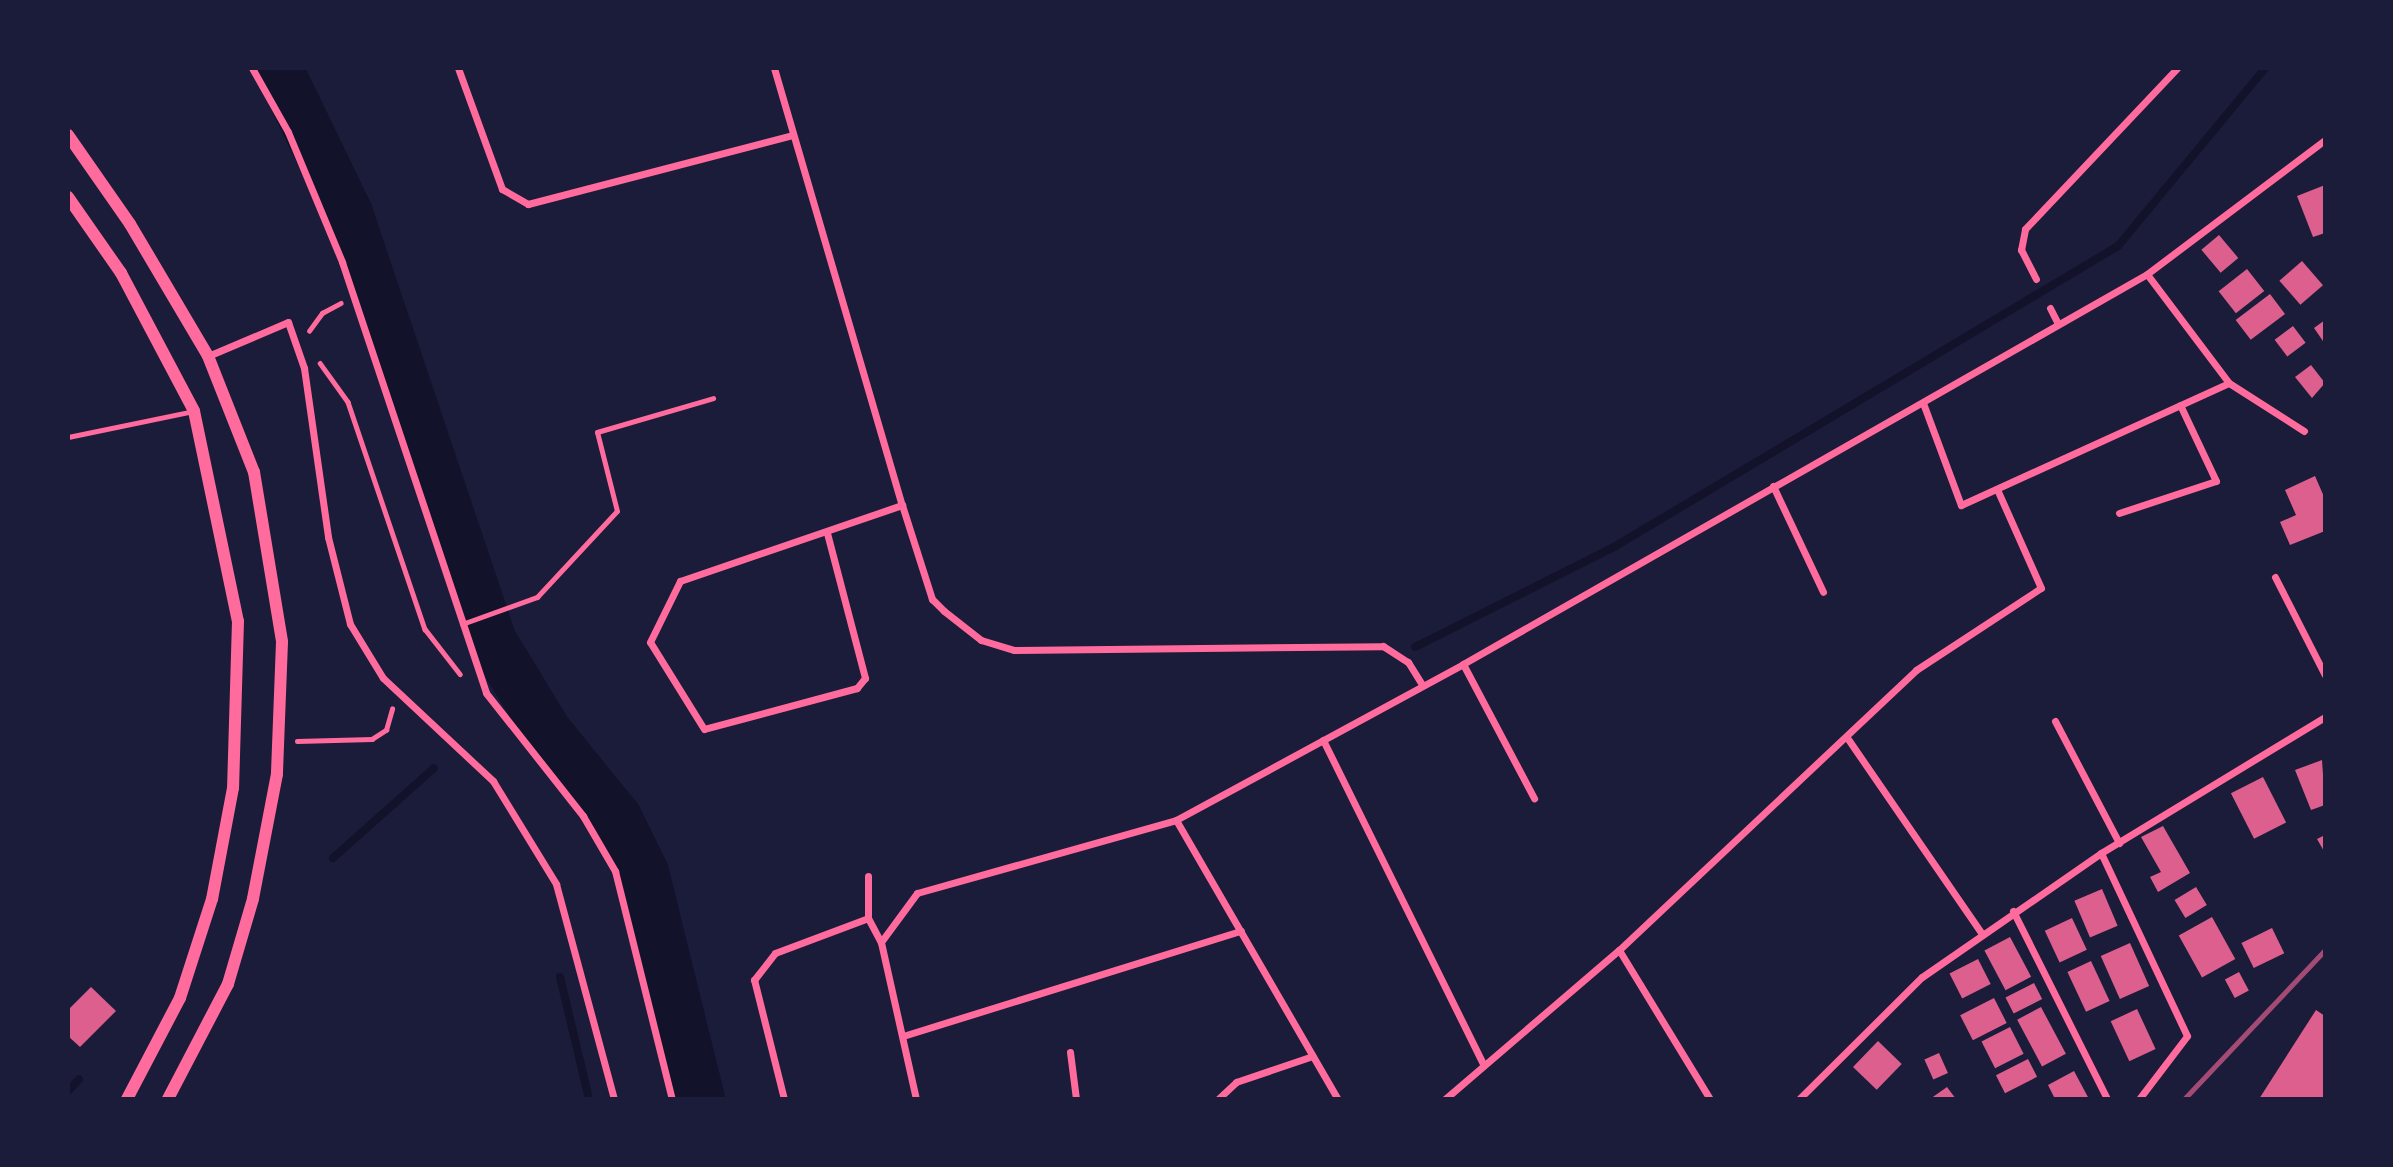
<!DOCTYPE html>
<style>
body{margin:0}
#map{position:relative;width:2393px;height:1167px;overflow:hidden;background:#1b1b3a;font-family:"Libre Baskerville",serif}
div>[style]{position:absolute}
.stream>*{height:8px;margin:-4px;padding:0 4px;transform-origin:4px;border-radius:4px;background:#12122b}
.river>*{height:49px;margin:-24.5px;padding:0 24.5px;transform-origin:24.5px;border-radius:24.5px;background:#12122b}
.building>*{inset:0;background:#dd5f8e;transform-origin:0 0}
.path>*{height:4.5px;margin:-2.25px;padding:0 2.25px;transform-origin:2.25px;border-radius:2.25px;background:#ff6b9d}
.service>*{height:5px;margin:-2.5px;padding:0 2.5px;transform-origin:2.5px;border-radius:2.5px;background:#ff6b9d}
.minor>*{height:7px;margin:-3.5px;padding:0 3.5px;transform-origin:3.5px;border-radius:3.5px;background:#ff6b9d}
.tertiary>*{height:12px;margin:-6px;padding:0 6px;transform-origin:6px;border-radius:6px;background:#ff6b9d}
.rail>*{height:5px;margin:-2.5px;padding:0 2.5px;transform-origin:2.5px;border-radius:2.5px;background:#a44b75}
span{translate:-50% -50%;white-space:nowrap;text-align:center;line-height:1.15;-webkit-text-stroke:5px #1b1b3a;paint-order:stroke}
.frame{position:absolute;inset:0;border:70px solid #1b1b3a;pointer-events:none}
</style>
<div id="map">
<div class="stream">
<i style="left:1415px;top:647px;width:223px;rotate:-26.7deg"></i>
<i style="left:1614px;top:547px;width:587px;rotate:-30.85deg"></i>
<i style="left:2118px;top:246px;width:231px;rotate:-50.4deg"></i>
<i style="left:333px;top:858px;width:135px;rotate:-41.7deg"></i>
<i style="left:560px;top:977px;width:125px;rotate:76.6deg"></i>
<i style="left:68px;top:1091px;width:16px;rotate:-47deg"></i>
</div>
<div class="river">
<i style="left:278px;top:68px;width:161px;rotate:64.2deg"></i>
<i style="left:348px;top:213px;width:449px;rotate:71.4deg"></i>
<i style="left:491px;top:639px;width:108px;rotate:58.7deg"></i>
<i style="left:547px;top:731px;width:111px;rotate:50.9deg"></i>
<i style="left:617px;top:817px;width:61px;rotate:63.9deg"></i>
<i style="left:644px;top:872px;width:234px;rotate:76.1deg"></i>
</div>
<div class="building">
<i style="clip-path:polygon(2325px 185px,2325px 233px,2313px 237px,2297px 196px)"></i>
<i style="left:2219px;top:235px;width:30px;height:23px;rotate:50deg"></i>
<i style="left:2302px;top:261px;width:32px;height:30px;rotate:49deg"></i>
<i style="left:2247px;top:269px;width:28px;height:36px;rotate:52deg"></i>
<i style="left:2270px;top:294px;width:25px;height:43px;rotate:53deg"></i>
<i style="clip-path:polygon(2325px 320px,2325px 344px,2314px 328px)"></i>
<i style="left:2293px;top:326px;width:21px;height:23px;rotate:53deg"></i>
<i style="clip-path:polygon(2311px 365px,2325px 383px,2312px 398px,2295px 377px)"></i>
<i style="clip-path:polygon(2315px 476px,2325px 499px,2325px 531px,2290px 545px,2280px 522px,2296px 515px,2285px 490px)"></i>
<i style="clip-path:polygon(2322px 760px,2325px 805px,2311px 810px,2295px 770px)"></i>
<i style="left:2263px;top:777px;width:51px;height:36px;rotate:63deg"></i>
<i style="clip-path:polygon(2163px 826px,2190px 873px,2158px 892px,2150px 877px,2161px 872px,2141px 837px)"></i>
<i style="clip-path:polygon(2325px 835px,2325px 853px,2317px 839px)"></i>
<i style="left:2196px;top:887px;width:21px;height:25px;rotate:59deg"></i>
<i style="left:2102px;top:889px;width:40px;height:30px;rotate:67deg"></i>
<i style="left:2212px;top:917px;width:48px;height:38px;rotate:61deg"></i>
<i style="left:2072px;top:918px;width:35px;height:30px;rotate:65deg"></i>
<i style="left:2272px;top:928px;width:28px;height:34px;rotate:64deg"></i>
<i style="left:2010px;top:937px;width:45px;height:29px;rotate:62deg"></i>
<i style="left:2130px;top:943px;width:47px;height:32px;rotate:66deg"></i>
<i style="left:1978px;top:959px;width:28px;height:32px;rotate:63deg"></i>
<i style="left:2091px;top:961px;width:44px;height:26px;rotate:65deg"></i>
<i style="left:2239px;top:972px;width:21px;height:16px;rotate:62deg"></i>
<i style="left:2034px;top:983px;width:18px;height:32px;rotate:63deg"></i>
<i style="clip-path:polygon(91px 987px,116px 1011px,80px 1047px,68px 1036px,68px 1010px)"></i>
<i style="left:1994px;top:998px;width:28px;height:38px;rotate:63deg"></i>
<i style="left:2041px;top:1007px;width:53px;height:27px;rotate:62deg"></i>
<i style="left:2137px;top:1009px;width:44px;height:29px;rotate:65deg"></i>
<i style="clip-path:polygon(2316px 1010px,2325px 1016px,2325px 1099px,2259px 1099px)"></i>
<i style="left:2010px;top:1027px;width:30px;height:32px;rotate:63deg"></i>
<i style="left:1878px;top:1041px;width:33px;height:36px;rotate:44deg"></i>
<i style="left:1939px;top:1053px;width:22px;height:16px;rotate:66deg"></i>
<i style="left:2028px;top:1059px;width:20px;height:36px;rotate:63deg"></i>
<i style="clip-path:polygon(2074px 1071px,2089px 1099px,2055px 1099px,2048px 1085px)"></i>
<i style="clip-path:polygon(1947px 1087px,1956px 1099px,1930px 1099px)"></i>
</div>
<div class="path">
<i style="left:309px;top:331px;width:22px;rotate:-54deg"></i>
<i style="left:322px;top:313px;width:21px;rotate:-28deg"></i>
<i style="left:320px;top:363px;width:48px;rotate:54.3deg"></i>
<i style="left:348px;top:402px;width:240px;rotate:71.3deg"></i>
<i style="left:425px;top:629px;width:57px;rotate:52.1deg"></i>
<i style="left:297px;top:741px;width:75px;rotate:-1.5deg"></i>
<i style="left:372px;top:739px;width:17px;rotate:-33deg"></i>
<i style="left:386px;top:730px;width:22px;rotate:-74deg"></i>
</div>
<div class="service">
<i style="left:68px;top:437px;width:129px;rotate:-11.7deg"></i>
<i style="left:462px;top:624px;width:80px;rotate:-19.8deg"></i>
<i style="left:537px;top:597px;width:117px;rotate:-47.1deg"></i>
<i style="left:617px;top:511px;width:81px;rotate:-104.2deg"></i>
<i style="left:597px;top:432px;width:121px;rotate:-16.3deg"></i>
</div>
<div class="minor">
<i style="left:252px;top:68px;width:73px;rotate:60.6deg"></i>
<i style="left:288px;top:132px;width:141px;rotate:67.4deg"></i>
<i style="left:342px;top:262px;width:454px;rotate:71.5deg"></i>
<i style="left:486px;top:693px;width:157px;rotate:51.7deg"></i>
<i style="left:583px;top:816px;width:64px;rotate:59.8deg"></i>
<i style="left:615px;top:871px;width:235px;rotate:76deg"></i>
<i style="left:458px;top:68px;width:129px;rotate:70deg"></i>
<i style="left:502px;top:189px;width:30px;rotate:30deg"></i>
<i style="left:528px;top:204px;width:273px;rotate:-14.6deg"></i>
<i style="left:774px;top:68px;width:455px;rotate:73.7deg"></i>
<i style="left:902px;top:505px;width:99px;rotate:72.3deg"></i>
<i style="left:932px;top:599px;width:17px;rotate:45deg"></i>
<i style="left:944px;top:611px;width:47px;rotate:38.1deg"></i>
<i style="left:981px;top:640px;width:34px;rotate:17deg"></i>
<i style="left:1014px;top:650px;width:369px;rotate:-0.6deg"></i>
<i style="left:1383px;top:646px;width:30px;rotate:33deg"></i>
<i style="left:1408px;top:662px;width:26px;rotate:58deg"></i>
<i style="left:2036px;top:279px;width:33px;rotate:-117deg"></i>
<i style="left:2021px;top:250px;width:21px;rotate:-79deg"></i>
<i style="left:2025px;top:229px;width:221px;rotate:-46.6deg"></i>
<i style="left:2050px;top:308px;width:18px;rotate:63deg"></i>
<i style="left:208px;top:356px;width:87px;rotate:-23deg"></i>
<i style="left:288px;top:322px;width:49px;rotate:70.8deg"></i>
<i style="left:304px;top:368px;width:171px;rotate:81.9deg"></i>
<i style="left:328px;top:537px;width:90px;rotate:75.8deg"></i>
<i style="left:350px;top:624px;width:63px;rotate:58.6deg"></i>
<i style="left:383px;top:678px;width:151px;rotate:43.1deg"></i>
<i style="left:493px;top:781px;width:121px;rotate:58.5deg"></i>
<i style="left:556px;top:884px;width:223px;rotate:74.9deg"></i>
<i style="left:2229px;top:383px;width:89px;rotate:32.6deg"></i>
<i style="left:1923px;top:403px;width:109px;rotate:69.6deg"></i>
<i style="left:1961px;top:505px;width:294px;rotate:-24.5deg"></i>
<i style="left:2229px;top:383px;width:136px;rotate:-127deg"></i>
<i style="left:1773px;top:486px;width:117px;rotate:64.7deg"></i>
<i style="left:2119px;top:513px;width:102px;rotate:-18.3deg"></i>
<i style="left:2216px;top:481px;width:84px;rotate:-115.3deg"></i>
<i style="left:827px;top:533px;width:150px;rotate:75.3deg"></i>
<i style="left:865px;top:678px;width:13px;rotate:129deg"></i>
<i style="left:857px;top:688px;width:158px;rotate:165deg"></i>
<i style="left:704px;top:729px;width:102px;rotate:-121.8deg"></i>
<i style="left:650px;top:642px;width:68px;rotate:-63.8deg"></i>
<i style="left:680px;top:581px;width:235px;rotate:-18.9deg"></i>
<i style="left:2275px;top:577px;width:110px;rotate:63deg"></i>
<i style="left:1463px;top:664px;width:152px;rotate:62.1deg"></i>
<i style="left:2055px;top:721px;width:138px;rotate:62.3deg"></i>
<i style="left:1848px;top:739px;width:237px;rotate:55.5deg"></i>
<i style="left:1323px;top:740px;width:361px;rotate:63.7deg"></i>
<i style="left:1176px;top:820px;width:323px;rotate:59.9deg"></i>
<i style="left:2101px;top:853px;width:202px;rotate:64.8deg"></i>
<i style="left:2187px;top:1036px;width:79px;rotate:127.3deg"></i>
<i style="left:868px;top:876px;width:42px;rotate:90deg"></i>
<i style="left:2013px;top:911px;width:210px;rotate:63.4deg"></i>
<i style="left:1619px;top:950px;width:175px;rotate:58.6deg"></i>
<i style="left:903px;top:1036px;width:354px;rotate:-17.3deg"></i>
<i style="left:1070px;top:1052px;width:47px;rotate:82.7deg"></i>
<i style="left:784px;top:1099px;width:123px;rotate:-104.1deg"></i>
<i style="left:754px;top:980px;width:34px;rotate:-52deg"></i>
<i style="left:775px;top:953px;width:99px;rotate:-20.6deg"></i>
<i style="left:868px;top:918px;width:27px;rotate:62deg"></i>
<i style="left:916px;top:1099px;width:161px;rotate:-102.6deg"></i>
<i style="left:881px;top:942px;width:61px;rotate:-53.7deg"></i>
<i style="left:917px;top:893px;width:269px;rotate:-15.7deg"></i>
<i style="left:1176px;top:820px;width:327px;rotate:-28.5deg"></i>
<i style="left:1463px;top:664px;width:787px;rotate:-29.69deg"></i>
<i style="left:2147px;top:274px;width:223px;rotate:-37deg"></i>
<i style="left:1218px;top:1099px;width:25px;rotate:-43deg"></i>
<i style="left:1236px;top:1082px;width:81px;rotate:-18.7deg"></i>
<i style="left:1445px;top:1099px;width:229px;rotate:-40.6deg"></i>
<i style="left:1619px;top:950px;width:408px;rotate:-43.3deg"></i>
<i style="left:1916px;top:670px;width:149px;rotate:-33.3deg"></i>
<i style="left:2041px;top:588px;width:108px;rotate:-114deg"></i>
<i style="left:1799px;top:1099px;width:173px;rotate:-44.8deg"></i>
<i style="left:1922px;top:977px;width:218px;rotate:-34.7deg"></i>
<i style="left:2101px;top:853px;width:262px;rotate:-31.3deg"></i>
</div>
<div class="tertiary">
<i style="left:68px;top:135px;width:108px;rotate:55.1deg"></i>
<i style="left:130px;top:224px;width:153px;rotate:59.4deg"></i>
<i style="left:208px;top:356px;width:125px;rotate:68.4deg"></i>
<i style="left:254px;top:472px;width:172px;rotate:80.6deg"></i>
<i style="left:282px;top:642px;width:132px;rotate:92.2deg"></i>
<i style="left:277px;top:774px;width:127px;rotate:100.9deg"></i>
<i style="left:253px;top:899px;width:89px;rotate:106.4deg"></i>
<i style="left:228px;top:984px;width:130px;rotate:117.6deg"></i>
<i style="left:68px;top:197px;width:93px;rotate:55.1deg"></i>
<i style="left:121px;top:273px;width:156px;rotate:62.1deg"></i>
<i style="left:194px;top:411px;width:215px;rotate:78.2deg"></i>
<i style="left:238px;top:621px;width:167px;rotate:91.7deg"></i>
<i style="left:233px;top:788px;width:113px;rotate:100.7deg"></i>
<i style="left:212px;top:899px;width:104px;rotate:107.9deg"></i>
<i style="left:180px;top:998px;width:114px;rotate:117.7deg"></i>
</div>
<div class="rail">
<i style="left:2184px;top:1099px;width:205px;rotate:-46.6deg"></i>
</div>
<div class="frame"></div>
</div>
